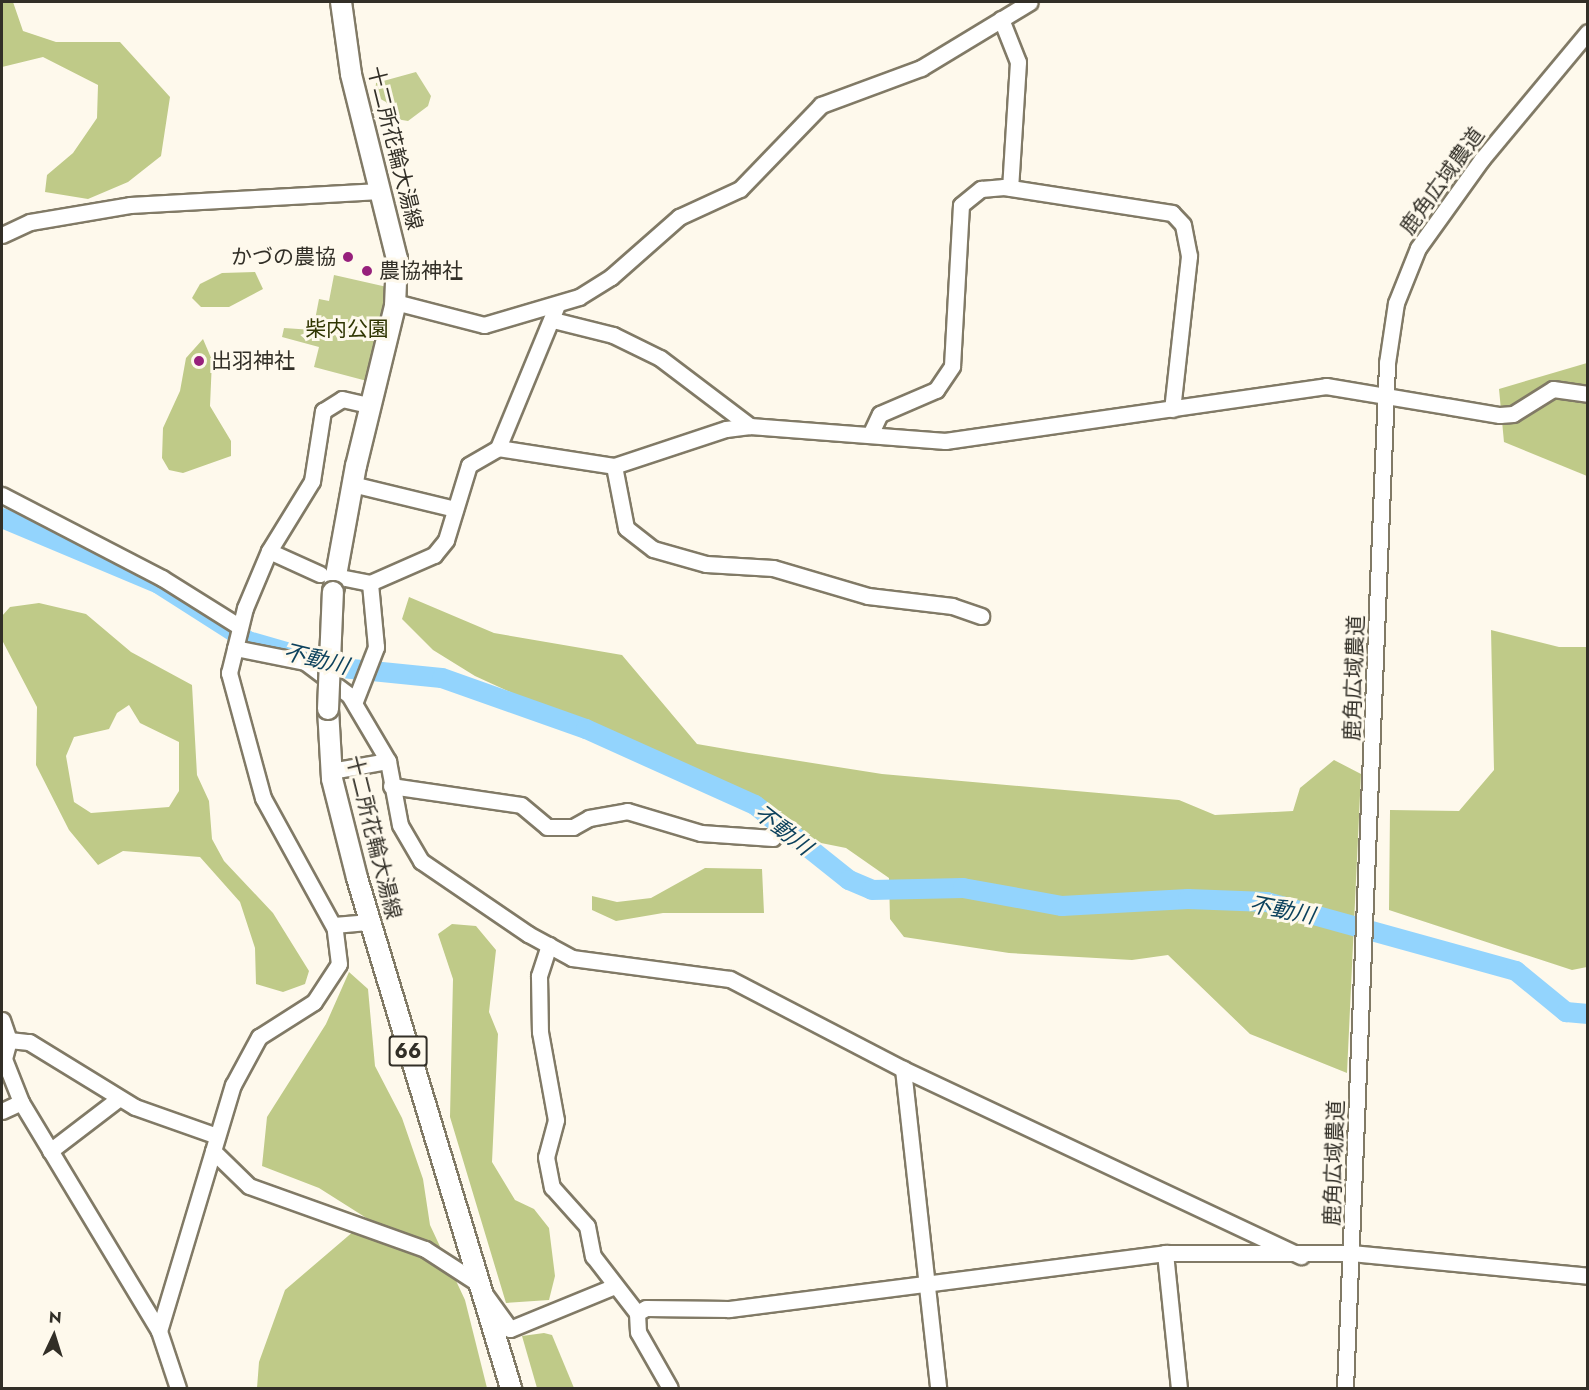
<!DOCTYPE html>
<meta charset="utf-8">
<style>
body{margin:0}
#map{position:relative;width:1589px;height:1390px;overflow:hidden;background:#fef9ec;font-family:Jost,"Noto Sans JP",sans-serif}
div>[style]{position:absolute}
.green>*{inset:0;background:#c3cd91}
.forest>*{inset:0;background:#bfca88}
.river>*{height:20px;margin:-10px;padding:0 10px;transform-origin:10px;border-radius:10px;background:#93d4fd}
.roads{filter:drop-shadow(2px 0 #817a66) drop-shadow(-2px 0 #817a66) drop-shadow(0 2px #817a66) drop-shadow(0 -2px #817a66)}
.minor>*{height:15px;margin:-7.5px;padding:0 7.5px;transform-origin:7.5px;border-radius:7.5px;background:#fff}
.major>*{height:20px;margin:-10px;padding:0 10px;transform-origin:10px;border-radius:10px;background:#fff}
.bridges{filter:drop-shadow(2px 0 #817a66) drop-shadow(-2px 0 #817a66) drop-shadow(0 2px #817a66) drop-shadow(0 -2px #817a66)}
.major-bridge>*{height:20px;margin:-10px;padding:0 10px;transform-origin:10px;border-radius:10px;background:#fff}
.dots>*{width:16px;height:16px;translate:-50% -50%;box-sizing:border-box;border:3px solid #fef9ec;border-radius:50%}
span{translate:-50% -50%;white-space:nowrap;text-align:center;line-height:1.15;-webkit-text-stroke:6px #fef9ec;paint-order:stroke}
.shield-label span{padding:2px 4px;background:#fef9ec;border:2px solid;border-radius:4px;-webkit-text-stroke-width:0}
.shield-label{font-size:20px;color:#322f27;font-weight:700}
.street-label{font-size:21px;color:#322f27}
.poi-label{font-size:21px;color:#322f27}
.right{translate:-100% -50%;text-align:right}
.left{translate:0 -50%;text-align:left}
.park-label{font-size:21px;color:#303602}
.water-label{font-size:22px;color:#0d425d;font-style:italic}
.frame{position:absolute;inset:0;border:3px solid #322f27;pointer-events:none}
.north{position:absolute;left:24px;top:1306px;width:60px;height:60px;-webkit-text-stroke:4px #fef9ec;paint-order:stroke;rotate:4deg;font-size:16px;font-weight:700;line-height:24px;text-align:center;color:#322f27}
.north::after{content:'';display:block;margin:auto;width:21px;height:27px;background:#322f27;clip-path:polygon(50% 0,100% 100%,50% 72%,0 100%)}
</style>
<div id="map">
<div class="green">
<i style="clip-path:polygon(416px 72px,431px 96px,428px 106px,408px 121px,396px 119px,386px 102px,375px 96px,376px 83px)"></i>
<i style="clip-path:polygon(334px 275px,387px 287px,367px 381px,314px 367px,319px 347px,282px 337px,284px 328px,313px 330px,319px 299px,329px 301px)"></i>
</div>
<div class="forest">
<i style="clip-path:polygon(2px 2px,13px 2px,23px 31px,56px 42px,120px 42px,170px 97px,161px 156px,128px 182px,88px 199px,45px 192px,47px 175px,73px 153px,97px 118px,98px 85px,43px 57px,2px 67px)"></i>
<i style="clip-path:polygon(255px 272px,263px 289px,229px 307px,201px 307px,192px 298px,200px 284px,222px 273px)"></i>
<i style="clip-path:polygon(203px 339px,212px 360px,210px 406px,231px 441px,231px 456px,183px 473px,169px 470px,162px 458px,163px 428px,180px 391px,186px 358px)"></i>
<i style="clip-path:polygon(1587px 363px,1587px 476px,1504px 442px,1499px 389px)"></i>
<i style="clip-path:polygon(409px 597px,494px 633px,622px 655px,697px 744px,749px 753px,882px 774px,1179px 800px,1215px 815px,1293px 811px,1300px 788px,1334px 760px,1361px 774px,1347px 1073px,1250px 1034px,1168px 955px,1132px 960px,1009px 953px,904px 937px,890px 919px,889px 878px,846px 848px,816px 842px,762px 807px,475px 676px,433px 650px,402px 619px)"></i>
<i style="clip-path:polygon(evenodd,39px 603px,86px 614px,131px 652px,192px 685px,197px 775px,209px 801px,212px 839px,224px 861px,273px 913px,309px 971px,305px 984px,283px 992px,256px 984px,255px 948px,240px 902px,200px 857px,123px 851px,98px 865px,69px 830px,36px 765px,37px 707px,2px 640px,2px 616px,10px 607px,39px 603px,129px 705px,140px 723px,179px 742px,179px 791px,169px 807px,91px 813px,74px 802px,66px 756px,74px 737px,109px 729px,117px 713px,129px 705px)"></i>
<i style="clip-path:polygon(1491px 630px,1559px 647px,1587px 647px,1587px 967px,1572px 970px,1389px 910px,1390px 810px,1459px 811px,1494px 770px)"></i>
<i style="clip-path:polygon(705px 868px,762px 869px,764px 913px,663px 913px,616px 921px,592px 910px,592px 896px,617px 902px,651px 898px)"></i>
<i style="clip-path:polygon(452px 924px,476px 926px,496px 950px,489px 1012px,498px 1034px,492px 1162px,515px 1200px,534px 1209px,549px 1228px,555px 1276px,549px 1300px,506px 1303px,450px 1117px,453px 979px,438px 934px)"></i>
<i style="clip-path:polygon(349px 972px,368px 989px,375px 1066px,402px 1118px,423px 1179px,430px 1225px,465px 1300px,487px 1388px,257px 1388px,259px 1362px,285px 1290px,368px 1219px,319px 1188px,262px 1166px,267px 1117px,326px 1024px)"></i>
<i style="clip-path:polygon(544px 1333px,552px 1335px,574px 1388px,537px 1388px,522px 1336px)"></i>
</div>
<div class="river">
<i style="left:2px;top:518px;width:170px;rotate:22.8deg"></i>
<i style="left:159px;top:584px;width:106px;rotate:32.6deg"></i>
<i style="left:248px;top:641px;width:98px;rotate:16deg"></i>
<i style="left:342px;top:668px;width:100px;rotate:5.7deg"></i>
<i style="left:442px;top:678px;width:153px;rotate:19.5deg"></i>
<i style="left:586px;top:729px;width:185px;rotate:24.2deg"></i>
<i style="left:755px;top:805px;width:120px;rotate:38.6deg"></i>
<i style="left:849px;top:880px;width:25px;rotate:23deg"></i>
<i style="left:872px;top:890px;width:91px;rotate:-1.3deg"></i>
<i style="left:963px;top:888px;width:101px;rotate:10.3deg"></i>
<i style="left:1062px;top:906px;width:126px;rotate:-3.2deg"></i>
<i style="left:1188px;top:899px;width:79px;rotate:2.2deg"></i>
<i style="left:1267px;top:902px;width:258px;rotate:15.5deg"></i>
<i style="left:1516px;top:971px;width:65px;rotate:39.4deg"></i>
<i style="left:1566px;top:1012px;width:22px;rotate:5deg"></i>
</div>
<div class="roads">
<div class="minor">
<i style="left:1001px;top:19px;width:46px;rotate:68.4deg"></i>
<i style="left:1018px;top:62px;width:126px;rotate:93.6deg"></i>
<i style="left:2px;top:235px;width:31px;rotate:-25deg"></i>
<i style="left:30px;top:222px;width:101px;rotate:-9.6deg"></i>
<i style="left:130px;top:205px;width:250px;rotate:-3.2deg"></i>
<i style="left:395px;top:302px;width:92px;rotate:14.5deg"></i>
<i style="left:484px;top:325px;width:99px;rotate:-16.4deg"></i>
<i style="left:579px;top:297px;width:38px;rotate:-32deg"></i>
<i style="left:611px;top:277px;width:91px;rotate:-41.4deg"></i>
<i style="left:679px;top:217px;width:67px;rotate:-24.7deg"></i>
<i style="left:740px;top:189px;width:117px;rotate:-46deg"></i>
<i style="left:821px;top:105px;width:107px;rotate:-20.3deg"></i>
<i style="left:921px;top:68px;width:127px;rotate:-31.2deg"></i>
<i style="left:553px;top:320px;width:62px;rotate:14deg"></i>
<i style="left:613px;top:335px;width:52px;rotate:26.1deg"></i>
<i style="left:660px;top:358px;width:113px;rotate:37.1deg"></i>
<i style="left:870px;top:435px;width:23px;rotate:-65deg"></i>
<i style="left:880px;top:414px;width:61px;rotate:-23.2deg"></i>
<i style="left:936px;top:390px;width:29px;rotate:-56deg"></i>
<i style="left:952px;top:366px;width:161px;rotate:-86.8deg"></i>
<i style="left:961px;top:205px;width:26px;rotate:-39deg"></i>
<i style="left:981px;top:189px;width:23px;rotate:-5deg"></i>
<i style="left:1004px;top:187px;width:170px;rotate:8.8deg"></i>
<i style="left:1172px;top:213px;width:16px;rotate:47deg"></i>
<i style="left:1183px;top:225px;width:32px;rotate:79deg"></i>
<i style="left:1189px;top:256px;width:154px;rotate:96.3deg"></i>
<i style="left:498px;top:448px;width:117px;rotate:8.8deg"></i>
<i style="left:614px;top:466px;width:118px;rotate:-18.3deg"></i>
<i style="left:726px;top:429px;width:24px;rotate:-7deg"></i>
<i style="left:750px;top:426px;width:196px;rotate:4.4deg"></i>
<i style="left:945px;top:441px;width:385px;rotate:-8.2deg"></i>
<i style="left:1326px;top:386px;width:176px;rotate:9.5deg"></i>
<i style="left:1500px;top:415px;width:13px;rotate:-4deg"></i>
<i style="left:1513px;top:414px;width:47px;rotate:-32deg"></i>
<i style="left:1553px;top:389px;width:35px;rotate:8deg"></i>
<i style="left:614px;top:466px;width:63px;rotate:79deg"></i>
<i style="left:626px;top:528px;width:34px;rotate:38deg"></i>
<i style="left:653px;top:549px;width:55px;rotate:15.8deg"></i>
<i style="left:706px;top:564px;width:67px;rotate:3.4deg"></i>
<i style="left:773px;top:568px;width:99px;rotate:16.4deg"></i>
<i style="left:868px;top:596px;width:85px;rotate:6.8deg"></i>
<i style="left:952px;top:606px;width:31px;rotate:19deg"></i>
<i style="left:352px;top:484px;width:106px;rotate:13.6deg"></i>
<i style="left:2px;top:495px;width:180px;rotate:27.4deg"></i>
<i style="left:162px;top:578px;width:92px;rotate:32.1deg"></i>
<i style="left:269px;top:551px;width:56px;rotate:24.3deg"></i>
<i style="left:345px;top:578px;width:25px;rotate:11deg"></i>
<i style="left:370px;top:583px;width:70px;rotate:-23.6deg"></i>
<i style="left:434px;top:555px;width:19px;rotate:-51deg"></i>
<i style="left:446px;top:540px;width:78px;rotate:-73deg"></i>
<i style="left:469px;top:465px;width:34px;rotate:-30deg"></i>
<i style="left:498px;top:448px;width:152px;rotate:-67.6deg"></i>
<i style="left:235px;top:648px;width:71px;rotate:11.3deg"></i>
<i style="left:305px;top:662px;width:55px;rotate:36.9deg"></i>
<i style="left:349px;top:695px;width:77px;rotate:59.4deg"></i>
<i style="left:388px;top:761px;width:65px;rotate:79.4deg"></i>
<i style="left:400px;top:825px;width:42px;rotate:59.7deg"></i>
<i style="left:421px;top:861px;width:130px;rotate:34.3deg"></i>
<i style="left:528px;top:934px;width:50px;rotate:28.6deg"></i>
<i style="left:572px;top:958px;width:159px;rotate:7.6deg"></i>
<i style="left:730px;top:979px;width:195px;rotate:27.5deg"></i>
<i style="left:903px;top:1069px;width:440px;rotate:25.2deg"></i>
<i style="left:355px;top:701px;width:58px;rotate:-68.7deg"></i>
<i style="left:376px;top:647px;width:64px;rotate:-95.4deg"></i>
<i style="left:331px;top:771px;width:58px;rotate:-10deg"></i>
<i style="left:391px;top:786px;width:131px;rotate:8.3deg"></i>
<i style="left:521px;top:805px;width:34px;rotate:40deg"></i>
<i style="left:547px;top:827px;width:26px"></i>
<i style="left:573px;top:827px;width:18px;rotate:-29deg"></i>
<i style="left:589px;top:818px;width:39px;rotate:-10deg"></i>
<i style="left:627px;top:811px;width:77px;rotate:16.6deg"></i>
<i style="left:701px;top:833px;width:72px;rotate:4deg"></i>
<i style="left:334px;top:925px;width:36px;rotate:-5deg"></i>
<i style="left:549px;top:945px;width:33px;rotate:108deg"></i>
<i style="left:539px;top:976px;width:56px;rotate:89deg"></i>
<i style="left:540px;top:1032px;width:89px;rotate:79.7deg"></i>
<i style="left:556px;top:1120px;width:38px;rotate:105deg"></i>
<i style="left:546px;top:1157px;width:31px;rotate:79deg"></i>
<i style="left:552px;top:1187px;width:52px;rotate:48.1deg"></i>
<i style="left:587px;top:1226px;width:31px;rotate:79deg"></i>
<i style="left:593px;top:1256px;width:72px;rotate:52.3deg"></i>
<i style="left:637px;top:1313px;width:19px;rotate:87deg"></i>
<i style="left:638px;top:1332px;width:64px;rotate:60.3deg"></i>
<i style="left:2px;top:1020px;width:21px;rotate:71deg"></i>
<i style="left:9px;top:1040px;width:20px;rotate:105deg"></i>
<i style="left:4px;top:1059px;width:46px;rotate:68.4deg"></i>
<i style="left:21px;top:1102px;width:267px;rotate:58.9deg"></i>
<i style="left:159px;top:1331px;width:60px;rotate:71.6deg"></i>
<i style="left:9px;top:1040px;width:20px;rotate:6deg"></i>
<i style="left:29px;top:1042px;width:124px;rotate:31.5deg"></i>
<i style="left:135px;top:1107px;width:87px;rotate:19.5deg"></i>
<i style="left:903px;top:1069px;width:321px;rotate:83.7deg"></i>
<i style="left:2px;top:1111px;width:21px;rotate:-25deg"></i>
<i style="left:50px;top:1151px;width:86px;rotate:-37.4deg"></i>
<i style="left:213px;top:1151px;width:50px;rotate:44.2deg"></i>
<i style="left:249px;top:1186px;width:187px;rotate:19.7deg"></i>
<i style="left:425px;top:1249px;width:61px;rotate:32.9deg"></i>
<i style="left:476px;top:1282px;width:58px;rotate:54.1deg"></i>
<i style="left:510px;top:1329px;width:113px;rotate:-22.3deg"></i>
<i style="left:1165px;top:1253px;width:136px;rotate:84.1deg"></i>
<i style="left:637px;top:1313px;width:10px;rotate:-29deg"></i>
<i style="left:646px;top:1308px;width:83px;rotate:0.7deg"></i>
<i style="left:729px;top:1309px;width:440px;rotate:-7.3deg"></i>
<i style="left:1165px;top:1253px;width:186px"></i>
<i style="left:1351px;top:1253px;width:238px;rotate:5.5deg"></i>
<i style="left:159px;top:1331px;width:257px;rotate:-73.3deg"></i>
<i style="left:233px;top:1085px;width:55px;rotate:-61.6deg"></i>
<i style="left:259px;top:1037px;width:65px;rotate:-32.5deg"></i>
<i style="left:314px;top:1002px;width:45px;rotate:-56.7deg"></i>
<i style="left:339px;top:964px;width:35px;rotate:-97deg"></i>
<i style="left:335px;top:929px;width:149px;rotate:-118.8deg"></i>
<i style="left:263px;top:798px;width:130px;rotate:-105.2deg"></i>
<i style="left:229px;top:673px;width:67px;rotate:-76.2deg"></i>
<i style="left:245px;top:608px;width:62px;rotate:-67.2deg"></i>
<i style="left:269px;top:551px;width:82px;rotate:-58.4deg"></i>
<i style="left:312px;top:481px;width:71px;rotate:-81.1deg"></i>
<i style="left:323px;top:411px;width:22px;rotate:-32deg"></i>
<i style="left:342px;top:399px;width:28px;rotate:13deg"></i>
<i style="left:1345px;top:1388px;width:1026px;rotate:-87.65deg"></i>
<i style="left:1387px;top:363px;width:61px;rotate:-81.5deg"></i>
<i style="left:1396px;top:303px;width:59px;rotate:-68.2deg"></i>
<i style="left:1418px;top:248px;width:110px;rotate:-54.3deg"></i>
<i style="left:1482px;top:159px;width:165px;rotate:-50.2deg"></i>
</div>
<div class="major">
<i style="left:333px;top:592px;width:128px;rotate:-79.7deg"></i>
<i style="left:356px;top:466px;width:165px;rotate:-76.3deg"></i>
<i style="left:395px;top:306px;width:47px;rotate:-87.6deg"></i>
<i style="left:397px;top:259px;width:191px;rotate:-104deg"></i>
<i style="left:351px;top:74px;width:73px;rotate:-97.9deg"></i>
<i style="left:328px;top:709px;width:70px;rotate:86.7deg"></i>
<i style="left:332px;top:779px;width:102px;rotate:75.8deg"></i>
<i style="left:357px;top:878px;width:533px;rotate:73.2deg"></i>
</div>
</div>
<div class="bridges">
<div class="major-bridge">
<i style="left:328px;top:709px;width:117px;rotate:-87.6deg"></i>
</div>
</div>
<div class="dots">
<i style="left:348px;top:257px;background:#97207c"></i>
<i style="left:367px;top:271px;background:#97207c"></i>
<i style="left:199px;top:361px;background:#97207c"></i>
</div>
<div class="shield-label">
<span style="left:408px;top:1051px">66</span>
</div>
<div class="street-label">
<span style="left:395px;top:148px;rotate:76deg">十二所花輪大湯線</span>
<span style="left:1442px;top:181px;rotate:-54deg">鹿角広域農道</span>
<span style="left:1354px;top:678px;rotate:-88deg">鹿角広域農道</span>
<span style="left:374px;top:837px;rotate:76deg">十二所花輪大湯線</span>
<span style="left:1334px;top:1163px;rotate:-88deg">鹿角広域農道</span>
</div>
<div class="poi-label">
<span class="right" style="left:336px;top:257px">かづの農協</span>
<span class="left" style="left:379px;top:271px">農協神社</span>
<span class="left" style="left:211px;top:361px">出羽神社</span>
</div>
<div class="park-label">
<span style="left:347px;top:329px">柴内公園</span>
</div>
<div class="water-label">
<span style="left:316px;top:659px;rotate:14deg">不動川</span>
<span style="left:783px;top:830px;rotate:38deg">不動川</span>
<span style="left:1282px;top:910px;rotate:11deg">不動川</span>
</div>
<div class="frame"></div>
<div class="north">N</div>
</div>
